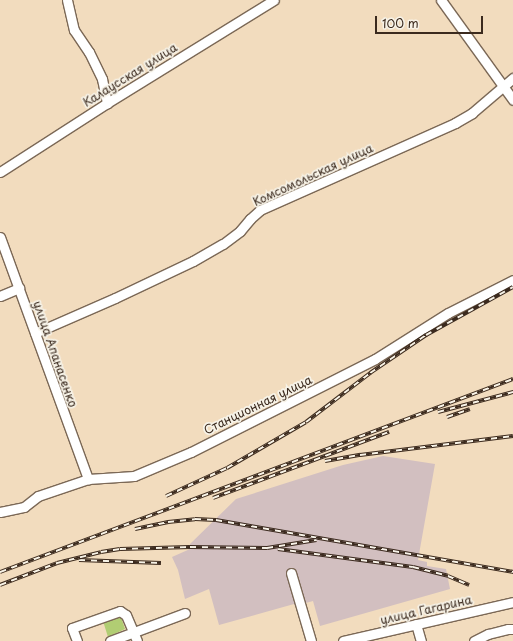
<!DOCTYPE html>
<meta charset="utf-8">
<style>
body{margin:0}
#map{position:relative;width:513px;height:641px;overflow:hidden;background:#f2dcbe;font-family:"Playpen Sans",sans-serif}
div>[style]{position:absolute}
.industrial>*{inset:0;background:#d2bfc0}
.green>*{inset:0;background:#b1cd73}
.roads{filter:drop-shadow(1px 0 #7b6856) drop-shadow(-1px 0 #7b6856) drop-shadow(0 1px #7b6856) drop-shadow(0 -1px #7b6856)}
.minor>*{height:9px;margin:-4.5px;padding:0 4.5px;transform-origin:4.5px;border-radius:4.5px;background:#fff}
.rail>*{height:3.5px;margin-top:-1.75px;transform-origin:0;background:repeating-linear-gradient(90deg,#f7f3e8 0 6px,#3b2a1e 0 12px);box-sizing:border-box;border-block:1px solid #3b2a1e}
span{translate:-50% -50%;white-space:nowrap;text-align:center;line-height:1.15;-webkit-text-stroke:3.5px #f7f3e8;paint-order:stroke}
.street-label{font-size:12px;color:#3b2a1e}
.scale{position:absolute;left:375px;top:16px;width:108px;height:18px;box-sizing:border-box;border:2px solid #3b2a1e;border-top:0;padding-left:5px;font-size:12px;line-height:14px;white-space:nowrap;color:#3b2a1e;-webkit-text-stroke:3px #f7f3e8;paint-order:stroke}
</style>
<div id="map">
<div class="industrial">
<i style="clip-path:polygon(383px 456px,435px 464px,418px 560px,427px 562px,427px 566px,446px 569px,450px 589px,320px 626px,313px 601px,295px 606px,294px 604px,219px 625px,209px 589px,185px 599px,178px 570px,172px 557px,190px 549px,190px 544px,236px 499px,343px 465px)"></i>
</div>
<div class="green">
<i style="clip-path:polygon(118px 615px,121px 617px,125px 629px,108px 637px,103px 621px)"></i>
</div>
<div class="roads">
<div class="minor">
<i style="left:67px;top:0;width:31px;rotate:77deg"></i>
<i style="left:74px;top:30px;width:27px;rotate:56deg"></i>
<i style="left:89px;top:52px;width:30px;rotate:64deg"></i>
<i style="left:102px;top:79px;width:25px;rotate:78deg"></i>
<i style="left:441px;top:0;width:123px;rotate:54.2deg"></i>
<i style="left:0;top:172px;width:127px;rotate:-32.8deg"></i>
<i style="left:107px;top:103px;width:196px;rotate:-31.7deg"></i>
<i style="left:0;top:237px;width:258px;rotate:70deg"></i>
<i style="left:0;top:296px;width:21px;rotate:-23deg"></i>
<i style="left:35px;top:333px;width:87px;rotate:-23.6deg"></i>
<i style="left:115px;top:298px;width:86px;rotate:-25.4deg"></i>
<i style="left:193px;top:261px;width:34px;rotate:-30deg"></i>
<i style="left:223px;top:244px;width:21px;rotate:-37deg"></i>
<i style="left:240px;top:231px;width:16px;rotate:-50deg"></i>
<i style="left:250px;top:219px;width:13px;rotate:-42deg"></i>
<i style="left:260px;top:210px;width:214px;rotate:-24deg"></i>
<i style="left:455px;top:123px;width:20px;rotate:-30deg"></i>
<i style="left:472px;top:113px;width:54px;rotate:-40.5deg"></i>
<i style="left:0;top:512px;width:25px;rotate:-12deg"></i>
<i style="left:24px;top:507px;width:18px;rotate:-38deg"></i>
<i style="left:38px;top:496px;width:53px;rotate:-18.8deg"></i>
<i style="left:88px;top:479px;width:46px;rotate:-3.7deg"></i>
<i style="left:134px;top:476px;width:62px;rotate:-22.8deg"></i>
<i style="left:191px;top:452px;width:206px;rotate:-26.8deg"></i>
<i style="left:375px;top:359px;width:86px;rotate:-32.2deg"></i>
<i style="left:448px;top:313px;width:73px;rotate:-26.9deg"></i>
<i style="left:291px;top:573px;width:71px;rotate:73.6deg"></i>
<i style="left:416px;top:624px;width:18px;rotate:74deg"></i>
<i style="left:77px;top:641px;width:14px;rotate:-111deg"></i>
<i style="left:72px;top:628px;width:51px;rotate:-19.5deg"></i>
<i style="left:120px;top:611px;width:7px;rotate:34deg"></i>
<i style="left:126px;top:615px;width:28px;rotate:67deg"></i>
<i style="left:110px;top:641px;width:80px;rotate:-20.5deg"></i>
<i style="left:343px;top:641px;width:174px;rotate:-12.9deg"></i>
<i style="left:474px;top:641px;width:16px;rotate:-27deg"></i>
<i style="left:488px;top:634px;width:21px;rotate:-14deg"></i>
<i style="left:508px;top:629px;width:5px"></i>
</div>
</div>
<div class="rail">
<i style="left:438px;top:412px;width:78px;rotate:-14.9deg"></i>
<i style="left:447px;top:417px;width:24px;rotate:-19deg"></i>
<i style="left:325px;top:461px;width:36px;rotate:-10deg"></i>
<i style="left:360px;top:455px;width:154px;rotate:-7.1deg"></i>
<i style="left:166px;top:496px;width:67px;rotate:-24.7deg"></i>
<i style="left:227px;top:468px;width:91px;rotate:-30.2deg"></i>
<i style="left:306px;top:422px;width:81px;rotate:-37.4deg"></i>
<i style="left:370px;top:373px;width:68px;rotate:-34.2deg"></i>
<i style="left:426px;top:335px;width:99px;rotate:-28.9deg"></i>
<i style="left:213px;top:498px;width:188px;rotate:-20.6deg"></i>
<i style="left:135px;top:529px;width:34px;rotate:-12deg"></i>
<i style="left:168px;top:522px;width:27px;rotate:-6deg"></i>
<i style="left:195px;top:519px;width:21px;rotate:3deg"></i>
<i style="left:216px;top:520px;width:302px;rotate:9.9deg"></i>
<i style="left:278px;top:549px;width:136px;rotate:7.6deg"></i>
<i style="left:413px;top:567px;width:36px;rotate:14deg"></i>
<i style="left:448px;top:576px;width:23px;rotate:23deg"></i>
<i style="left:79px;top:560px;width:82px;rotate:2.1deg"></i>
<i style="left:0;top:572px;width:548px;rotate:-20.62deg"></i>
<i style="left:0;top:585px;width:61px;rotate:-21.1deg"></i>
<i style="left:57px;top:563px;width:45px;rotate:-14deg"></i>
<i style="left:101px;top:552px;width:19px;rotate:-9deg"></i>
<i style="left:120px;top:549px;width:70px;rotate:-1.6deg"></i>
<i style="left:190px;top:547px;width:77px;rotate:0.7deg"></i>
<i style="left:267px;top:548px;width:50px;rotate:-9.3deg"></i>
</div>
<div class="street-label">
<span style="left:130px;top:75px;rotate:-32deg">Калаусская улица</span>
<span style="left:313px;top:175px;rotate:-25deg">Комсомольская улица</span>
<span style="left:55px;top:354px;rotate:71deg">улица Апанасенко</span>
<span style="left:258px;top:405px;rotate:-26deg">Станционная улица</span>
<span style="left:426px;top:610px;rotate:-13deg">улица Гагарина</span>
</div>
<div class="scale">100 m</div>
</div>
